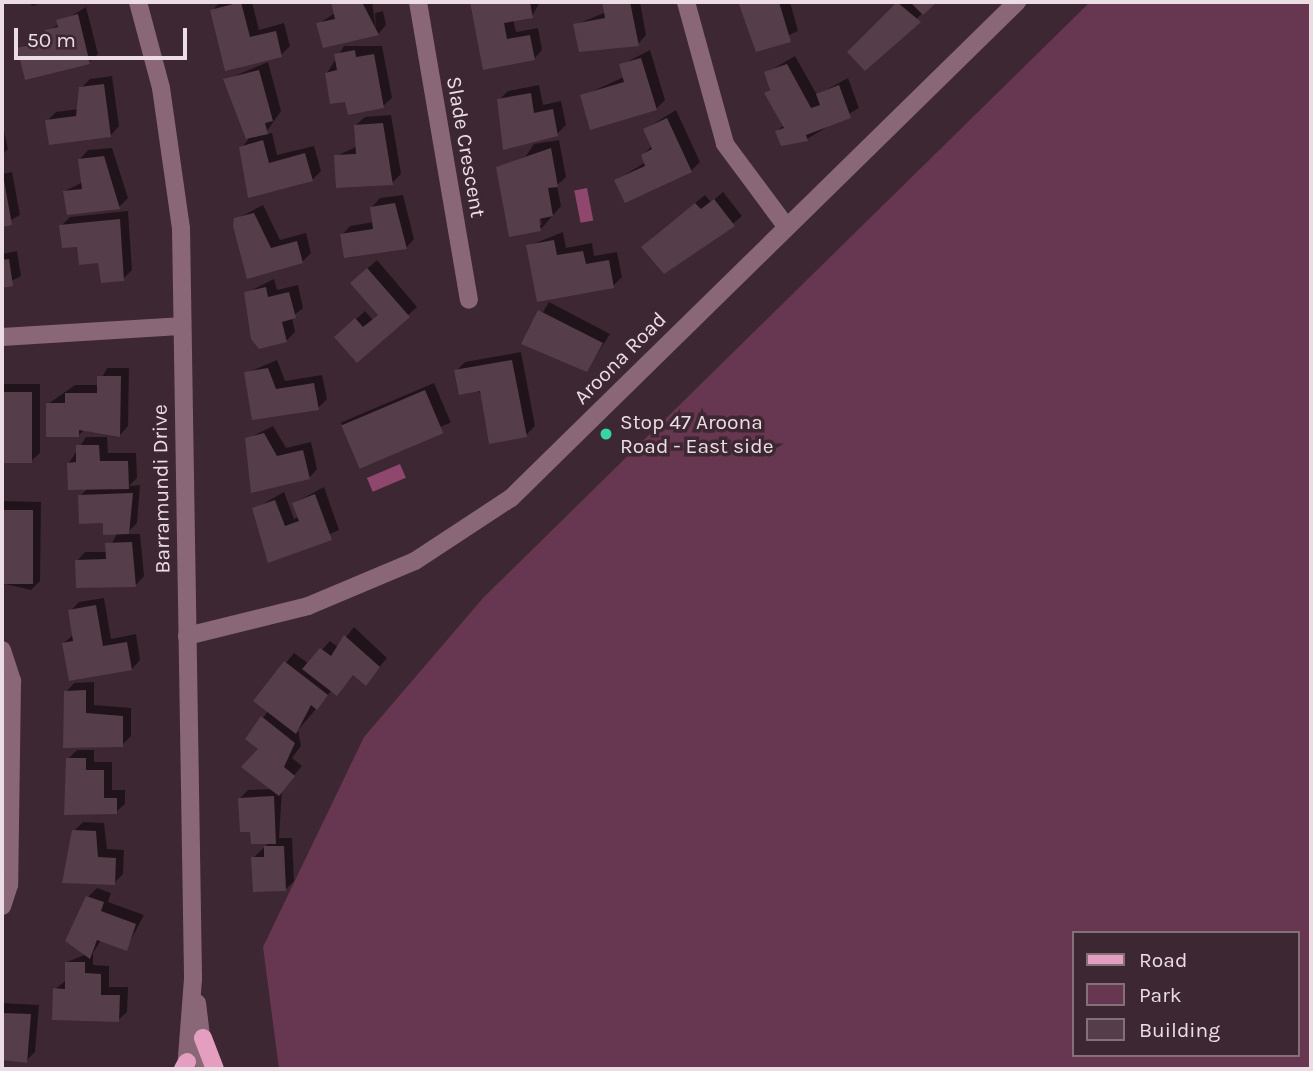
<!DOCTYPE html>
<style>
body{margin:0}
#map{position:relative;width:1313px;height:1071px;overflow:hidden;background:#3d2732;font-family:Karla,sans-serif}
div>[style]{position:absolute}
.green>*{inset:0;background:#673650}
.water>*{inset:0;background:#8f476d;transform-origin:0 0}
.shadow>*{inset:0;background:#0007;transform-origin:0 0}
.building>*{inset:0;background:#553d49;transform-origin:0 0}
.minor>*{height:18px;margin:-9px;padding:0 9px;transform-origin:9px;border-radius:9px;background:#896777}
.major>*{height:18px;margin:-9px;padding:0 9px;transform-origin:9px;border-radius:9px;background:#e39ec0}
.dots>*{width:19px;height:19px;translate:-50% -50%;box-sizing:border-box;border:4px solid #3d2732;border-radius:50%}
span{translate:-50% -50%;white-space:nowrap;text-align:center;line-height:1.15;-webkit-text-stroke:7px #3d2732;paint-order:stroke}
.street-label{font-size:21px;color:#ecdde4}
.poi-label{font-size:21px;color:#ecdde4}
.left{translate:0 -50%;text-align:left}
.frame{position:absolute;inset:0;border:4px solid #ecdde4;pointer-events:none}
.legend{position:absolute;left:1072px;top:931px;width:228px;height:126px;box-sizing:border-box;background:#3d2732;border:2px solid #837079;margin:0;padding:9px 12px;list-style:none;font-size:21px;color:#ecdde4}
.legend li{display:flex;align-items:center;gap:14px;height:35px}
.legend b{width:35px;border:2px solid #837079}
.scale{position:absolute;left:14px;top:28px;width:173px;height:32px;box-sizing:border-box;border:4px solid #ecdde4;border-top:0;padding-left:9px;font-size:21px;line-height:24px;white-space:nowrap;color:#ecdde4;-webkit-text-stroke:5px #3d2732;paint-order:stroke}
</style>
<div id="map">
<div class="green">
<i style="clip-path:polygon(evenodd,1090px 2px,1311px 2px,1311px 1069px,279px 1069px,263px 947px,364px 737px,483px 598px,1090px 2px,1073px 933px,1297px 933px,1297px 1055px,1073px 1055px,1073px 933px)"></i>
</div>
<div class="water">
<i style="left:587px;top:188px;width:33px;height:13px;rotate:79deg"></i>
<i style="left:400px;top:464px;width:15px;height:36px;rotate:67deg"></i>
</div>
<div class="shadow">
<i style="clip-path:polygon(30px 2px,44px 2px,32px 6px)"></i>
<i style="clip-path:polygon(220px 2px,252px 2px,259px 30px,284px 23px,290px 46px,281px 55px,226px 69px,212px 11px)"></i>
<i style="clip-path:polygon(333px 2px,372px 2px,376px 30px,375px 13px,383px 11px,386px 25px,378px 34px,318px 24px,335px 13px)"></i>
<i style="clip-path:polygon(471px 2px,540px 2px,532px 16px,513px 19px,516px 32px,538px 28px,542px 50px,534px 59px,484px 68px)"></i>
<i style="clip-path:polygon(604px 2px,640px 2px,646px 35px,638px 44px,575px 25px,606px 12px)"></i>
<i style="clip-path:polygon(790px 2px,798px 31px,757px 50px,738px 3px)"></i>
<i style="clip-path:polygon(900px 2px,934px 2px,865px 68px,850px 52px)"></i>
<i style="clip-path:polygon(86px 7px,98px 54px,89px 62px,19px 49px)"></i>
<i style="clip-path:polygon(344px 46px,382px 46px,392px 98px,383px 106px,347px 100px,327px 73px)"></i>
<i style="clip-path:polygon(650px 50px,665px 100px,656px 109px,582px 96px,624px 77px,621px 65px)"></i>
<i style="clip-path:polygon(795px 56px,817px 95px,848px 78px,859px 108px,807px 139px,777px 131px,784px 125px,766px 93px,771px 88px,766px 73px)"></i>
<i style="clip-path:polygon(268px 62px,281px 111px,264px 135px,272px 133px,277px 155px,314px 146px,321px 171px,312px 180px,249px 196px,241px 148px,248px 140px,225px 80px)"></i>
<i style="clip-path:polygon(112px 76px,119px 126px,111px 135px,47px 121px,56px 112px,79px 109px,81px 88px,90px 79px)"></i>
<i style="clip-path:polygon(539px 85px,543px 105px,561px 101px,566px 125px,557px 134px,499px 100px,508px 91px)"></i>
<i style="clip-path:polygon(676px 110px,700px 162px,691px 171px,616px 180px,646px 162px,643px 155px,651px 147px,645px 129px)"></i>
<i style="clip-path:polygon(391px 115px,401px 174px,392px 183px,336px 156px,358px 146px,356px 125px,365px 117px)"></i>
<i style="clip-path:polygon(2px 122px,8px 149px,2px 155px)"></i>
<i style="clip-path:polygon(evenodd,559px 140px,566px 177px,557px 185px,561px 206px,540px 230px,498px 168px,526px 156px,534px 144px,559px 140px,539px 210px,542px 225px,538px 225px,539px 210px)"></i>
<i style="clip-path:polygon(112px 148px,128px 198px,119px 207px,65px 191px,83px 182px,80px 159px,88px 150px)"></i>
<i style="clip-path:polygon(12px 172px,20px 215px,2px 225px,2px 174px)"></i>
<i style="clip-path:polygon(723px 192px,742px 216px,713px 241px,708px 236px,652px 238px,705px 195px,711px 202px)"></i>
<i style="clip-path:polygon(403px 195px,414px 239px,406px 248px,342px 235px,350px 226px,374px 222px,372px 207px,380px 198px)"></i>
<i style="clip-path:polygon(263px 205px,280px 240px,306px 233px,311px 253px,303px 261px,249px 276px,236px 219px)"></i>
<i style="clip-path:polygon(128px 211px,132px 270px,123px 279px,61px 226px,70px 217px)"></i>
<i style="clip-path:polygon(563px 232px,566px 248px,592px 243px,594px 256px,617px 252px,622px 277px,613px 286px,528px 246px)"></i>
<i style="clip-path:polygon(17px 251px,21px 276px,2px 286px,2px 254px)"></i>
<i style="clip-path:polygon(377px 260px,417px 307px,357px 361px,345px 329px,365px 311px,373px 320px,380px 314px,361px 274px)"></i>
<i style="clip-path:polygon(274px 279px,277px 290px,298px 285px,303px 308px,292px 317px,295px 332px,286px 341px,246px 293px)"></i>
<i style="clip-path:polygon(549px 302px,610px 334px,587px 370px,524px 344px)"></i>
<i style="clip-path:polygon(521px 352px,535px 426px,526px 435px,456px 371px,465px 362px)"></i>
<i style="clip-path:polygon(277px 360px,285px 381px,322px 375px,327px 399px,318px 408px,253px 418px,246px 373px)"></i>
<i style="clip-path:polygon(107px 368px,129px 368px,128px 426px,120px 435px,85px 429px,78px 436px,48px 404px,75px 385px,98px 385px)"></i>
<i style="left:434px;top:383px;width:43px;height:101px;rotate:67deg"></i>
<i style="clip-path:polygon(2px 384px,40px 384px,40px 453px,31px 461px,2px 427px)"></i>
<i style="clip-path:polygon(273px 426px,286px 448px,311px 442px,317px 469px,309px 478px,247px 439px)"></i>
<i style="clip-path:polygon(86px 437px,107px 437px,108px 453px,136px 453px,137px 478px,129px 486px,140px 485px,137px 523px,126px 534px,140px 534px,144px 576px,136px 585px,77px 561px,85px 552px,107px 552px,118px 532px,80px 496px,88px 488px,69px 463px)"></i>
<i style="clip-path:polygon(324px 487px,339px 530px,270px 561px,254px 509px,284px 492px,294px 519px,299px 517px,294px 503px)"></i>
<i style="clip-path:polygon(2px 501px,41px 502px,40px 581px,31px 590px,5px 584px,2px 592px)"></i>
<i style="clip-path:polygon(104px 598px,111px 639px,136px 634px,140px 660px,132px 669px,64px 643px,73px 635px,70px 611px,79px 602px)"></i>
<i style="clip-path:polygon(354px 627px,387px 658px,366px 683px,354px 674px,332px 690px,298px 730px,301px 746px,292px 758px,302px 766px,282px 790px,279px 838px,292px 838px,294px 881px,285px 890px,253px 858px,270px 842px,252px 830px,240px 798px,248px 790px,272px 789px,261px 749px,248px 738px,268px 711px,255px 701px,294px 653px,309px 664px,330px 641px,338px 647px)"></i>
<i style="clip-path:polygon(94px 682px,94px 705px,131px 708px,131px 736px,122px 745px,64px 746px,66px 692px,74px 683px)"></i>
<i style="clip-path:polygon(77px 750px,94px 750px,94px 762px,112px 762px,112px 790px,125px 790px,125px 804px,116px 812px,68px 759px)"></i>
<i style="clip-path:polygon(83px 822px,104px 823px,107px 849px,124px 850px,123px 874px,114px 883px,74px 831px)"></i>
<i style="clip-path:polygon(97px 888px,111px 893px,108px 902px,144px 915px,126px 949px,101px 940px,93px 953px,93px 965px,109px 966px,109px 987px,128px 987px,127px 1012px,118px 1020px,55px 989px,67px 980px,67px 962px,87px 954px,88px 897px)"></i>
<i style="clip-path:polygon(2px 1003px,39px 1005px,35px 1052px,26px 1061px,2px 1046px)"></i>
</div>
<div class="building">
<i style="clip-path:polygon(241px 2px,250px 37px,276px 31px,282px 57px,225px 71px,210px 10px)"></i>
<i style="clip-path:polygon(331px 2px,362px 2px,379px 35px,323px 48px,316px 23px,335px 19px)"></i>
<i style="clip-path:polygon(470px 2px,530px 2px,533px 18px,504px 23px,507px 39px,530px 35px,535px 60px,483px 70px)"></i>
<i style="clip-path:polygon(602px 2px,630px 2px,639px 46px,579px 52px,573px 24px,605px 18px)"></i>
<i style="clip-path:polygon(738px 2px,779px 2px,791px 42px,756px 52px)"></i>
<i style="clip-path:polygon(897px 2px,921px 22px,865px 71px,847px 52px)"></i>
<i style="clip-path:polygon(910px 2px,937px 2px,923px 15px)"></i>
<i style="clip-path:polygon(78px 14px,90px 64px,25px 80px,17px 48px,47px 40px,45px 30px,58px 27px,56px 20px)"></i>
<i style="clip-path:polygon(355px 50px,356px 57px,374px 54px,384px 108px,348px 115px,345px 102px,330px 104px,325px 73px,337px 70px,334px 54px)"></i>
<i style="clip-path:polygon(641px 58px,657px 110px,590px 130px,580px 95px,624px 82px,619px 64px)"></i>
<i style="clip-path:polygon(787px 64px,811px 108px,820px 105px,816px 94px,839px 85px,851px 118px,806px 135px,808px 141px,781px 146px,775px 131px,784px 128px,764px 93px,770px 90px,764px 72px)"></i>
<i style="clip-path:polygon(259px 70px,273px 121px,265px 123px,268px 134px,246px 139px,223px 79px)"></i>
<i style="clip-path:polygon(104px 84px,111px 137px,49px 145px,45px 120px,76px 116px,79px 87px)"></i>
<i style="clip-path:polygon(531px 93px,534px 113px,553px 109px,558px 136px,503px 150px,497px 99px)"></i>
<i style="clip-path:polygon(667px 118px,692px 172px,625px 203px,614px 180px,645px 166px,641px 155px,652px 149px,643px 129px)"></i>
<i style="clip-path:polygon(383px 123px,393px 185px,336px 188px,334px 155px,356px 154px,354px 125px)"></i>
<i style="clip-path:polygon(263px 140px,269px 163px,305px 153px,313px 181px,248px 198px,239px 147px)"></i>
<i style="clip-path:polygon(551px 148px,558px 187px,548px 188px,553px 216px,539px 219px,541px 231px,509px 237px,496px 167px)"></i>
<i style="clip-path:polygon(104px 156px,120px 209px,67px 215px,63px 191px,82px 189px,78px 159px)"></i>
<i style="clip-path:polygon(3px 175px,12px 225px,2px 227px,2px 176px)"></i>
<i style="clip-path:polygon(714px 199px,735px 226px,664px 274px,641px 247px,695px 203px,701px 209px)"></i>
<i style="clip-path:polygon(395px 203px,407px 249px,344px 258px,340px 234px,373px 229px,370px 207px)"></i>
<i style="clip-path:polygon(254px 213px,271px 248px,297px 241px,303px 263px,247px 279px,233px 226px,234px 218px)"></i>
<i style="clip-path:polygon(120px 219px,124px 281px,101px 283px,98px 263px,79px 265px,77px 247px,62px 248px,59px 225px)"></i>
<i style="clip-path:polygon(554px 240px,557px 255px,583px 251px,586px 264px,609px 260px,614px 288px,537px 302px,526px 245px)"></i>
<i style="clip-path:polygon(9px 259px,13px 286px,2px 288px,2px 260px)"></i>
<i style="clip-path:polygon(367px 268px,410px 317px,357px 363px,334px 337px,355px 318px,363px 327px,378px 315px,350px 283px)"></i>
<i style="clip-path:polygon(266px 287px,268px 297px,289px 292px,296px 318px,282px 322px,287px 342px,259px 349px,251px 339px,244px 292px)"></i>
<i style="clip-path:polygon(538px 310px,603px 343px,587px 372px,521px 344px)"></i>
<i style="clip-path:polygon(512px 360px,527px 437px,489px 444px,480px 391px,459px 395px,454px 370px)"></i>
<i style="clip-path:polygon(268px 368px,276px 389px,314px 383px,319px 410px,252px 420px,244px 372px)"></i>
<i style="clip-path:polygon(97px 376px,121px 376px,120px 437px,79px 430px,79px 437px,46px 437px,46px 403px,65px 403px,65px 393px,97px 393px)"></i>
<i style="left:425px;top:390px;width:47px;height:91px;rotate:67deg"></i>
<i style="left:2px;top:392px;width:30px;height:71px"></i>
<i style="clip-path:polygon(264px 433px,277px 456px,303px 450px,310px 479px,251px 493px,245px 438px)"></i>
<i style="clip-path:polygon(76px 445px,99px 445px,100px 461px,128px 461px,129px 489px,68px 490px,67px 463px,76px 462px)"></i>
<i style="clip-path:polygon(133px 493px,129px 534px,103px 535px,103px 523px,79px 524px,78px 495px)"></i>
<i style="clip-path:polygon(315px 494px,332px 540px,268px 563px,252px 508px,275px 500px,285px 526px,299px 521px,292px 503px)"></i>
<i style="left:2px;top:510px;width:31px;height:74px"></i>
<i style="clip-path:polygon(132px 542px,136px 587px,76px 588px,75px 560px,106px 559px,105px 543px)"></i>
<i style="clip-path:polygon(96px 605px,103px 646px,127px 642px,132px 670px,69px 681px,62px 643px,73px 641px,68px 610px)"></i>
<i style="clip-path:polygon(344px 635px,380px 667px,366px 686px,353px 675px,337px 696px,302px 669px,320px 648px,331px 656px)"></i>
<i style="clip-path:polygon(284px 661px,328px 695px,317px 710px,311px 705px,296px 734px,253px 701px)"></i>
<i style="clip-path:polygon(86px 690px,86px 713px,123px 716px,123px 747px,63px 748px,64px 691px)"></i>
<i style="clip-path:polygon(261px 716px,295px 743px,284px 767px,295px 776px,279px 796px,241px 767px,258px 749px,245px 739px)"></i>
<i style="clip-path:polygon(66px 758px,86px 758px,86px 770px,104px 770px,104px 798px,117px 798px,117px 814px,64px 815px)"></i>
<i style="clip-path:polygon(274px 796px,276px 844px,251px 844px,250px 832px,240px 832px,238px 798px)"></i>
<i style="clip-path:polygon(72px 830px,96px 831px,98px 857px,116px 858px,115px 885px,62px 883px)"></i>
<i style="clip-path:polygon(264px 846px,284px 846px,286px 891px,253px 892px,251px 857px,264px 857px)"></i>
<i style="clip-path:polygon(86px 896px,104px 902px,101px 911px,136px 924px,127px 951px,97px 940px,90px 959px,65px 941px)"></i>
<i style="clip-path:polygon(65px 962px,85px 962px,85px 973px,101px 974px,101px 995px,120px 995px,119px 1022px,52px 1020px,53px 988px,65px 989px)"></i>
<i style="clip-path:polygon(2px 1013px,31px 1014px,27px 1063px,2px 1060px)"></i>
</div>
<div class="minor">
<i style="left:138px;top:2px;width:89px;rotate:75deg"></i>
<i style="left:161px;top:88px;width:141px;rotate:81.9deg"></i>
<i style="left:181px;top:228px;width:751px;rotate:89.08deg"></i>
<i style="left:193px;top:979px;width:90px;rotate:94.4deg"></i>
<i style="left:418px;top:2px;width:302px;rotate:80.3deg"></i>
<i style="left:686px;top:2px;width:147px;rotate:74.6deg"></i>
<i style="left:725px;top:144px;width:102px;rotate:53.4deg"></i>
<i style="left:2px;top:337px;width:178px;rotate:-3.5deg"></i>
<i style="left:187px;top:636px;width:125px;rotate:-13.9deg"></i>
<i style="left:308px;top:606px;width:116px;rotate:-22.8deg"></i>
<i style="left:415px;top:561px;width:115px;rotate:-33.3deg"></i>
<i style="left:511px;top:498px;width:709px;rotate:-44.43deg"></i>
<i style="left:2px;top:650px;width:33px;rotate:72deg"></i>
<i style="left:12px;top:681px;width:204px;rotate:90.8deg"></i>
<i style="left:9px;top:885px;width:22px;rotate:108deg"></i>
<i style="left:197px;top:1003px;width:66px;rotate:83.1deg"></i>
</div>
<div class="major">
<i style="left:203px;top:1038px;width:33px;rotate:69deg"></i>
<i style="left:183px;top:1069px;width:8px;rotate:-60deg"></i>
</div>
<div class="dots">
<i style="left:606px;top:434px;background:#37d4a6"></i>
</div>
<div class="street-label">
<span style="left:466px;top:147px;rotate:80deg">Slade Crescent</span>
<span style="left:620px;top:358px;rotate:-45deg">Aroona Road</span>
<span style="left:161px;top:489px;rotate:-91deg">Barramundi Drive</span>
</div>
<div class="poi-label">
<span class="left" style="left:620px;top:434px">Stop 47 Aroona<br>Road - East side</span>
</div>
<div class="frame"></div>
<ul class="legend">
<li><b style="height:9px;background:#e39ec0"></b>Road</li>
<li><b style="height:19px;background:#673650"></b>Park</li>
<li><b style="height:19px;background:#553d49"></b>Building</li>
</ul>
<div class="scale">50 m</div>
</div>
